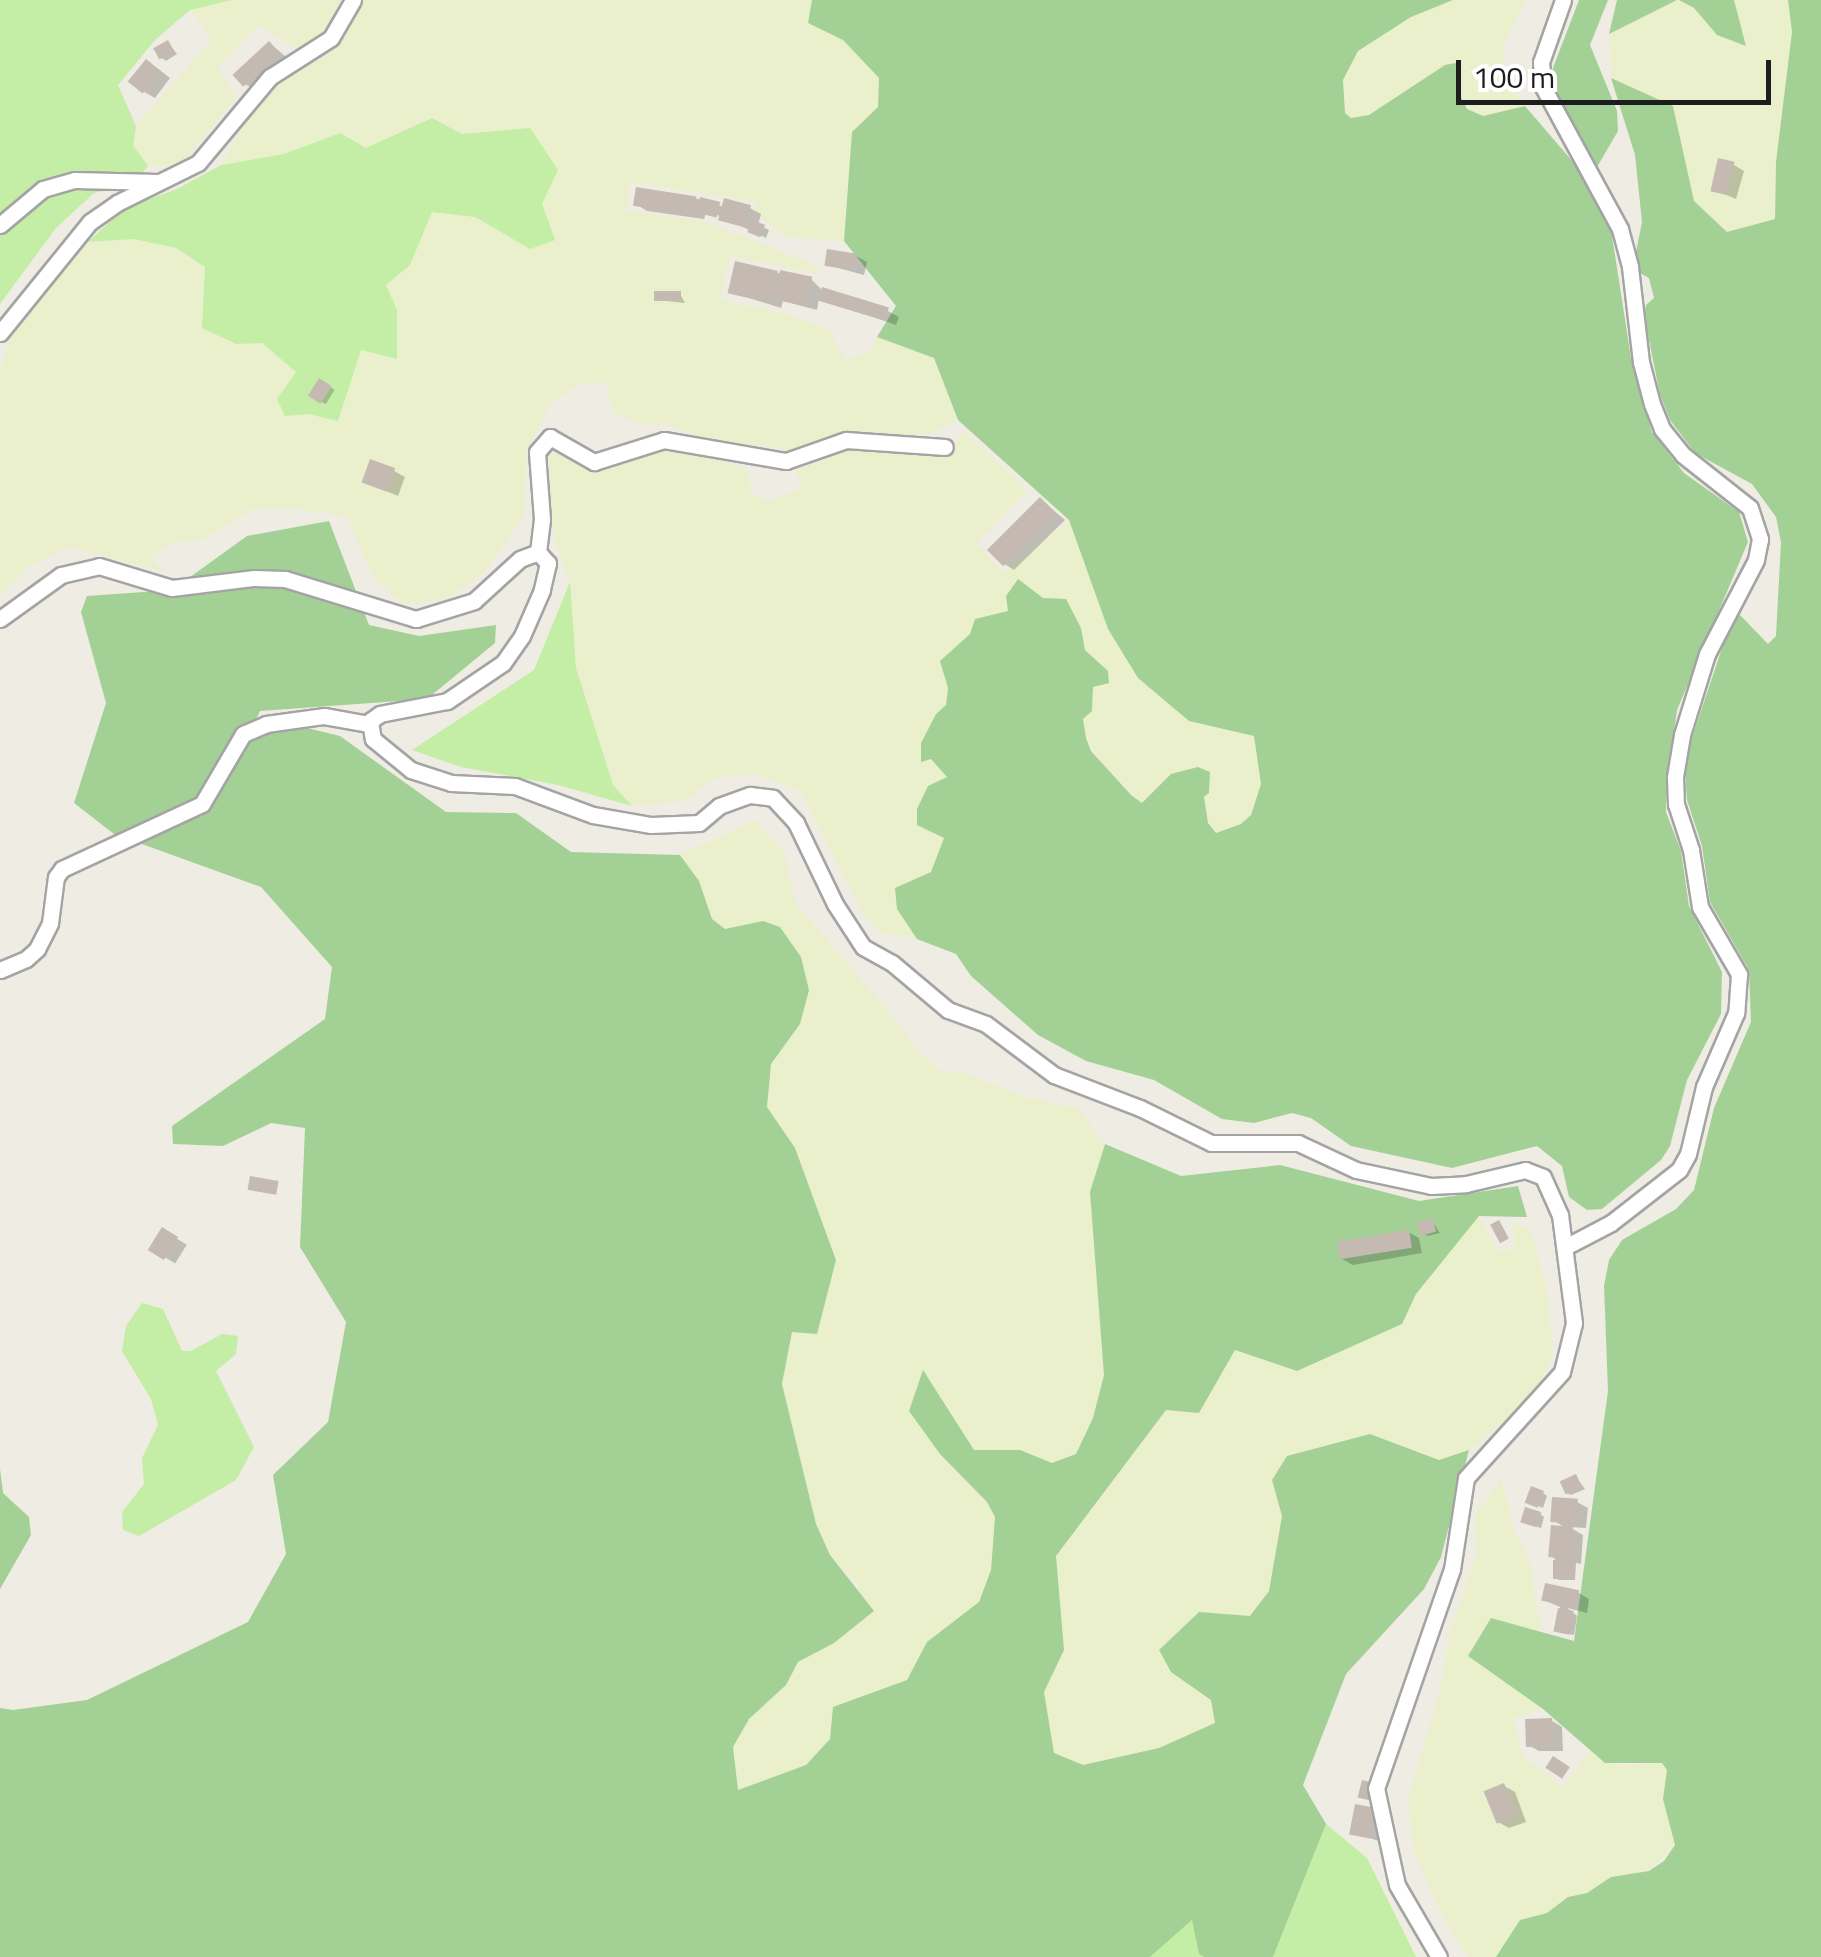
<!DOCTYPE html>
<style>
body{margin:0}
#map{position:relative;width:1821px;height:1957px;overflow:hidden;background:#efece3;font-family:"Titillium Web",sans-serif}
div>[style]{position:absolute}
.farmland>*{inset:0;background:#ebf0cc}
.grass>*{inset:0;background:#c4eda5}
.forest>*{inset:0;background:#a3d195}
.shadow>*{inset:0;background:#0003;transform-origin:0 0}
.building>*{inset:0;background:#c4bab2;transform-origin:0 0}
.roads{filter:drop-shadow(2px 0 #a4a4a4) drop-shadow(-2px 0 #a4a4a4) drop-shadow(0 2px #a4a4a4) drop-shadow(0 -2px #a4a4a4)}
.minor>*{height:15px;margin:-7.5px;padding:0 7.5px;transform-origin:7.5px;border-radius:7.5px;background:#fff}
span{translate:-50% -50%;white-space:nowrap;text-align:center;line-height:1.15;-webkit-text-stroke:10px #fff;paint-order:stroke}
.scale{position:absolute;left:1456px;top:60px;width:315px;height:45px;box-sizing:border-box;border:5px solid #1d1d1d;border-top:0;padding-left:12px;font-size:30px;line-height:35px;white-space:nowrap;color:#1d1d1d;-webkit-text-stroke:8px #fff;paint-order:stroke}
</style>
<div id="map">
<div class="farmland">
<i style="clip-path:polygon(232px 0,342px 0,318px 41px,295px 48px,258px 25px,217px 69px,237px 97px,180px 165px,148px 166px,133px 145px,136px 126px,212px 39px,190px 10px)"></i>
<i style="clip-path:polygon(361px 0,812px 0,809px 23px,843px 40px,879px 78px,878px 107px,847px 185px,844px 241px,786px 237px,757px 215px,756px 202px,630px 182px,626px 211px,701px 220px,815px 265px,823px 275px,730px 256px,720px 300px,784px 313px,829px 330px,845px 360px,870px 352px,877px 337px,934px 358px,957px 420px,929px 435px,839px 433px,789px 450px,698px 436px,665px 424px,638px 424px,612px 411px,605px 382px,577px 385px,550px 405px,527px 450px,524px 517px,484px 573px,447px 598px,403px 604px,372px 576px,347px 516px,287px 508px,251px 510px,204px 539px,167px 544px,151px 559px,165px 572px,68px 547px,25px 568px,0 596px,0 372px,12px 334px,62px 264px,88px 242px,134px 239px,176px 248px,205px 267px,206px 303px,236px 343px,262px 343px,297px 372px,308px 414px,338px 421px,361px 350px,397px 359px,397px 310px,386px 285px,410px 265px,432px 211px,475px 217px,530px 249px,542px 204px,530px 128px,462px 134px,432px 118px,366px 148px,339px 133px,284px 154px,221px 165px,249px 116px,283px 76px,329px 54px,349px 30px)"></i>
<i style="clip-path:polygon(1453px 0,1526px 0,1506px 39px,1501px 73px,1525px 106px,1501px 115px,1476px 115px,1461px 101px,1460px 69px,1445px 65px,1369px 115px,1351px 118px,1345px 113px,1343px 80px,1358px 51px,1411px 17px)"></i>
<i style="clip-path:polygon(1679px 0,1694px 8px,1717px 35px,1746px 45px,1734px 0,1788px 0,1792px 32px,1776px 162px,1775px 219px,1727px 232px,1694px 201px,1673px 106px,1611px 78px,1609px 34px)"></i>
<i style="clip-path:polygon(963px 431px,1028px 490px,976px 543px,1004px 572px,1070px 520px,1108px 629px,1138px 678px,1189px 721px,1254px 736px,1261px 785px,1251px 815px,1241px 824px,1216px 833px,1208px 823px,1204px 797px,1209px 793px,1171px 774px,1142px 803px,1104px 767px,1086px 738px,1083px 719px,1093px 686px,1108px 671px,1085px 650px,1081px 628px,1009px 611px,1003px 613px,940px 661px,948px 688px,946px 705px,936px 714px,921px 743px,922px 762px,931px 759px,947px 777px,917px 809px,917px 824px,944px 837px,931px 872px,897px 909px,917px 939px,880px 933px,865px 916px,799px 790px,756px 774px,714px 778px,685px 801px,632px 806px,613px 785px,576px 668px,569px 582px,553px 532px,548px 455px,564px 453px,593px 469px,615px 466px,665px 447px,746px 468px,753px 494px,769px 501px,803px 488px,796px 471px,845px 450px,947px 455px)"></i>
<i style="clip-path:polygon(755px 820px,784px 852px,796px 904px,904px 1030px,917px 1051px,941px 1071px,965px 1073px,1025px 1097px,1079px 1109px,1105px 1144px,1090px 1193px,1104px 1375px,1093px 1418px,1076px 1454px,1052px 1463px,1020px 1450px,974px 1450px,924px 1371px,910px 1411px,940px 1454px,987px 1502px,995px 1517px,991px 1570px,979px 1603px,927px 1642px,907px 1680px,833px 1707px,830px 1739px,806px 1765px,738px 1790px,733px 1747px,749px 1719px,786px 1685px,798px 1663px,862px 1623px,857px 1584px,830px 1555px,816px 1524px,782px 1384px,792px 1332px,836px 1260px,795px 1149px,767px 1108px,771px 1064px,800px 1024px,801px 957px,780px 927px,763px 921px,725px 929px,711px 919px,699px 881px,680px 855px)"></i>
<i style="clip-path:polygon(1479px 1216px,1498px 1251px,1515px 1249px,1513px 1222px,1531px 1230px,1547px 1293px,1553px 1355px,1532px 1398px,1469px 1450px,1439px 1460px,1370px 1434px,1272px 1480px,1282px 1516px,1269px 1591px,1250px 1616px,1171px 1672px,1211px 1700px,1216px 1723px,1159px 1748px,1083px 1765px,1054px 1754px,1044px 1692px,1064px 1650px,1056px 1556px,1166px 1410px,1199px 1413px,1235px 1350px,1297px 1371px,1402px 1324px,1416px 1294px,1455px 1240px)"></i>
<i style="clip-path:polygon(1501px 1479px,1515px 1534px,1529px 1557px,1541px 1634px,1491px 1618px,1468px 1656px,1543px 1709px,1513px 1718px,1523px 1757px,1563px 1787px,1589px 1751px,1614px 1766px,1662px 1763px,1667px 1770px,1663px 1799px,1675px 1845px,1649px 1871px,1612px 1877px,1587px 1893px,1568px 1897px,1547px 1913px,1520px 1920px,1496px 1957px,1468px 1957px,1442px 1916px,1415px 1854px,1408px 1801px,1443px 1677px,1449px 1636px,1477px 1552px,1475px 1515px)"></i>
</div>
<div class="grass">
<i style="clip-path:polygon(0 0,232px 0,190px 10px,155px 40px,118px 85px,136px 126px,133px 145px,148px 166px,132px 185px,94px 193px,56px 228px,0 304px)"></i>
<i style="clip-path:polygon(432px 118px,462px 134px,530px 128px,558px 170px,542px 204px,555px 240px,530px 249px,475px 217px,432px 212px,410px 265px,386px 285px,397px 310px,397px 359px,361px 350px,338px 421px,308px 414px,285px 416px,277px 399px,296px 372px,262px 343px,236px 344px,202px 328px,205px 267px,176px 248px,134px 239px,88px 242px,125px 208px,177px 189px,221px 165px,284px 154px,340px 133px,366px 148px)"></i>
<i style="clip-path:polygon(570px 582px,576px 668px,613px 785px,632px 806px,558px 785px,461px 767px,412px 750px,534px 670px)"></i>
<i style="clip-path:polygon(142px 1303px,163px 1309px,182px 1351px,191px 1351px,222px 1334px,238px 1336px,236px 1354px,216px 1371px,254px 1447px,236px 1480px,139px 1536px,123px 1530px,122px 1512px,144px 1484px,142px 1458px,158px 1425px,151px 1399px,122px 1351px,126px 1326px)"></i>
<i style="clip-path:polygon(1326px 1824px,1367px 1858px,1416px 1957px,1273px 1957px)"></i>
<i style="clip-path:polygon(1193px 1919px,1199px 1954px,1204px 1957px,1150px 1957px)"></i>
</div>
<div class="forest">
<i style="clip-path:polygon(812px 0,1453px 0,1411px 17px,1358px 51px,1343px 80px,1345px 113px,1351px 118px,1369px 115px,1445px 65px,1456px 63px,1459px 93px,1467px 109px,1483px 116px,1525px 106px,1592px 184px,1610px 223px,1631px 358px,1652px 432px,1684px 473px,1739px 512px,1748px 542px,1677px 710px,1666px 787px,1666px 812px,1681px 851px,1689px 906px,1722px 972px,1721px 1014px,1687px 1080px,1670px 1146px,1661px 1160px,1602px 1209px,1587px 1210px,1569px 1197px,1562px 1166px,1537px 1146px,1452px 1168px,1351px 1146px,1311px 1118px,1292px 1113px,1254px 1123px,1222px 1119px,1154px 1080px,1086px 1061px,1038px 1035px,971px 976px,956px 954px,917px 939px,897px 909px,895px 888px,931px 872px,944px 838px,917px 825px,917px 809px,928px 786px,947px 777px,931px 759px,921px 762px,921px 743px,936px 714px,946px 705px,948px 688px,940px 661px,970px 634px,975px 619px,1008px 611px,1006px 596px,1018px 579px,1043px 598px,1066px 599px,1081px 628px,1085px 650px,1108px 671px,1109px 683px,1093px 687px,1092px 711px,1083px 719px,1086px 738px,1091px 751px,1131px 795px,1142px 803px,1171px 774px,1198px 767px,1210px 772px,1209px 793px,1204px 797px,1208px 823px,1216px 833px,1241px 824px,1251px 815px,1261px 784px,1254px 736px,1189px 721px,1138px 678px,1108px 629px,1069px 520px,958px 420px,934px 358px,877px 337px,896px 306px,844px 241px,852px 132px,878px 107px,879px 78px,843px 40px,808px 23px)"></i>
<i style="clip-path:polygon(1579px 0,1608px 0,1590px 45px,1617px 111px,1618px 131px,1597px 167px,1554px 89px,1551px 73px)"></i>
<i style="clip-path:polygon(1617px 0,1677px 0,1609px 34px)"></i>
<i style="clip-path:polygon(1679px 0,1734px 0,1746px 46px,1717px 35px,1694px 8px)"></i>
<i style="clip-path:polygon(1788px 0,1821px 0,1821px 1957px,1496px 1957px,1520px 1920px,1547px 1913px,1568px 1897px,1587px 1893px,1611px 1877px,1649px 1871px,1664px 1861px,1675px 1845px,1663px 1799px,1667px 1770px,1662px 1763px,1605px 1763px,1543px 1709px,1468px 1656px,1491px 1618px,1574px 1641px,1608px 1391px,1604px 1286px,1609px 1260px,1622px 1240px,1676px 1209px,1694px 1190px,1714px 1108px,1751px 1022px,1749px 970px,1710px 902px,1702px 846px,1687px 800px,1685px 771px,1691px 741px,1732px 618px,1740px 615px,1768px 644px,1776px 636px,1781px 542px,1776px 517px,1752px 484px,1695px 453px,1670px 420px,1660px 395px,1644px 315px,1646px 305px,1654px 298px,1649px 278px,1638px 272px,1635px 257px,1642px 222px,1635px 155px,1611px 78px,1673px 106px,1694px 201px,1727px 232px,1775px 219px,1776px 162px,1792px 32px)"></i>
<i style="clip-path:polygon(329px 521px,369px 625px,419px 636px,496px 625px,495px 643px,427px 699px,260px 711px,249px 735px,299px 726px,340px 736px,446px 812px,516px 813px,571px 852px,680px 855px,699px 881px,712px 919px,725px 929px,763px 921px,780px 927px,801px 957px,809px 990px,800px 1024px,771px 1064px,767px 1107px,795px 1148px,836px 1260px,817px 1334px,792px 1332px,782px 1384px,816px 1524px,830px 1555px,874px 1611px,834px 1643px,798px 1662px,786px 1685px,749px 1719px,733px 1747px,738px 1790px,806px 1765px,830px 1739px,833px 1707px,907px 1680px,927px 1642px,979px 1602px,991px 1570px,995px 1517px,987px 1502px,940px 1454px,909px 1411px,923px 1370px,974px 1450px,1020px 1450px,1052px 1463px,1076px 1454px,1093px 1418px,1104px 1375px,1090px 1192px,1105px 1144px,1181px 1176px,1280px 1165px,1419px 1201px,1518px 1186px,1527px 1217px,1479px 1216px,1416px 1294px,1402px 1324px,1297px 1371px,1235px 1350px,1199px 1413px,1166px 1410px,1056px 1556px,1064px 1650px,1044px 1692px,1054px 1753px,1083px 1765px,1159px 1748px,1215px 1723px,1211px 1700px,1171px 1672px,1159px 1650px,1199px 1612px,1250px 1616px,1269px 1591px,1282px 1516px,1272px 1480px,1287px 1456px,1370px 1434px,1439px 1460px,1469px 1450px,1441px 1557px,1424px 1589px,1346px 1674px,1303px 1785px,1326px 1824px,1273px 1957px,1204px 1957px,1199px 1954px,1192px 1920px,1150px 1957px,0 1957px,0 1708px,13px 1710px,87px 1700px,248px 1622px,286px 1554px,273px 1475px,328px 1422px,346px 1322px,300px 1247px,305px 1128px,271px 1123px,223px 1146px,173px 1144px,172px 1126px,325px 1019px,332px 967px,261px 887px,114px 834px,74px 803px,106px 703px,81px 612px,87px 596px,172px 590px,247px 536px)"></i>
<i style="clip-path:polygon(0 1469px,3px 1493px,29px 1517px,31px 1535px,0 1589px)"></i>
</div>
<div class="shadow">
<i style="clip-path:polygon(168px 43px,177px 54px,166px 61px,162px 58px)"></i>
<i style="clip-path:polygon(270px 44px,289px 59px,254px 89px,243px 83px)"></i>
<i style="clip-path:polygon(157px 68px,170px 78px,155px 98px,144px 92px)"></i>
<i style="clip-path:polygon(1734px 165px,1744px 171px,1736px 199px,1712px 189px)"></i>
<i style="clip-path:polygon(695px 198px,724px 207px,750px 208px,761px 214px,758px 225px,769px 230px,766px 238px,707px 210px,704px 219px,647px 211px,636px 204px)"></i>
<i style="clip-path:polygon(856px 256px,867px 262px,864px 275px,827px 265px)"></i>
<i style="clip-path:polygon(777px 273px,811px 279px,821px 289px,888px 311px,899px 317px,896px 325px,819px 298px,817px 310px,783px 301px,781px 308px,730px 292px)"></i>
<i style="clip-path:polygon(680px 294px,685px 303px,657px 300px)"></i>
<i style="left:320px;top:381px;width:17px;height:17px;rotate:31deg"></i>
<i style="clip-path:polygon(394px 471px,405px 477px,398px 496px,365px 482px)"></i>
<i style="clip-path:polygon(1041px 500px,1065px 520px,1014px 570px,1003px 563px)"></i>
<i style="clip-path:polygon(1432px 1221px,1440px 1233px,1428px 1236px,1423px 1234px)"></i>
<i style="left:163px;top:1230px;width:28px;height:22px;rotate:32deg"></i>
<i style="clip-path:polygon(1408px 1232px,1419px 1238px,1422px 1253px,1353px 1265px,1342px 1259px)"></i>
<i style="clip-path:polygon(1576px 1477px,1585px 1489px,1571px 1495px,1566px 1493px)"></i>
<i style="clip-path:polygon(1543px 1493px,1547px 1496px,1543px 1508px,1533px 1504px)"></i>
<i style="clip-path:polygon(1577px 1502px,1588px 1508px,1586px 1528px,1569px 1527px,1583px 1535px,1581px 1564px,1576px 1563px,1575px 1580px,1559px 1580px,1554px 1577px,1555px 1559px,1551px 1556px,1567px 1529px,1553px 1520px)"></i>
<i style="clip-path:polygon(1540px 1514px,1544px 1517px,1541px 1528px,1528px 1524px)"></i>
<i style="clip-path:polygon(1579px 1593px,1589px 1599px,1587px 1613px,1567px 1608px,1577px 1616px,1574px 1635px,1561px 1633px,1557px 1630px,1560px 1607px,1544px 1600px)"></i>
<i style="clip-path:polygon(1552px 1721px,1562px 1727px,1563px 1751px,1539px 1751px,1528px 1745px)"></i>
<i style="clip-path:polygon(1504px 1786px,1515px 1792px,1526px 1822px,1509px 1828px,1498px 1822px)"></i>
<i style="clip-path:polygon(1357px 1807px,1386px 1816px,1382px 1842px,1353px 1833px)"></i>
</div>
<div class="building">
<i style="left:168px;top:40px;width:13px;height:17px;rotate:61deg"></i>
<i style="left:269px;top:41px;width:16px;height:50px;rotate:47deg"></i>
<i style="left:146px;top:59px;width:19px;height:29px;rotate:39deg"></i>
<i style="left:1718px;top:158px;width:17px;height:34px;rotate:13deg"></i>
<i style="left:636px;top:187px;width:61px;height:19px;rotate:9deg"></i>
<i style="left:700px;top:197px;width:21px;height:16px;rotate:14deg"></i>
<i style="left:724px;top:198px;width:28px;height:23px;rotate:15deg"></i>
<i style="left:752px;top:220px;width:14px;height:13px;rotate:21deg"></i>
<i style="left:827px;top:249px;width:30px;height:17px;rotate:9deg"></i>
<i style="left:735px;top:261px;width:44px;height:33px;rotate:13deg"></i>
<i style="left:780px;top:270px;width:33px;height:30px;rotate:12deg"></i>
<i style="left:822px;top:287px;width:70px;height:14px;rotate:17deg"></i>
<i style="left:654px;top:291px;width:27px;height:10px"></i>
<i style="left:319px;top:378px;width:15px;height:21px;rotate:32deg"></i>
<i style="left:370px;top:459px;width:27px;height:25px;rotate:20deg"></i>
<i style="left:1040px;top:497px;width:23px;height:75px;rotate:45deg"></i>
<i style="left:250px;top:1176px;width:29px;height:14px;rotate:10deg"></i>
<i style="left:1432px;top:1218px;width:14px;height:16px;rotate:73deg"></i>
<i style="left:1499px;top:1220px;width:21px;height:10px;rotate:62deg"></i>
<i style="left:162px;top:1227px;width:19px;height:27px;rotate:32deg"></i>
<i style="left:1409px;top:1230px;width:18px;height:73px;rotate:81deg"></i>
<i style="left:1576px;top:1474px;width:14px;height:18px;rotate:65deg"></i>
<i style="left:1531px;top:1486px;width:14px;height:18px;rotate:21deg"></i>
<i style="left:1552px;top:1497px;width:26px;height:25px;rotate:4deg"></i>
<i style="left:1525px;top:1507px;width:17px;height:16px;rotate:17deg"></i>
<i style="left:1551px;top:1525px;width:22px;height:32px;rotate:5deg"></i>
<i style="left:1553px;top:1560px;width:19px;height:19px"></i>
<i style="left:1545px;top:1583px;width:35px;height:18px;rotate:12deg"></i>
<i style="left:1558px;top:1608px;width:16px;height:24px;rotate:11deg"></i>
<i style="left:1552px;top:1718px;width:28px;height:27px;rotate:88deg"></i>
<i style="left:1553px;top:1756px;width:20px;height:14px;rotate:33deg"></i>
<i style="left:1362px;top:1780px;width:12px;height:18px;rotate:14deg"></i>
<i style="left:1504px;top:1783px;width:35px;height:22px;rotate:68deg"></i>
<i style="left:1355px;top:1804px;width:21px;height:31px;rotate:11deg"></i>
</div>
<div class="roads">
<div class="minor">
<i style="left:1563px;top:0;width:66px;rotate:109.5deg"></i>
<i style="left:1541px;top:62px;width:25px;rotate:85deg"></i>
<i style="left:1543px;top:87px;width:162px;rotate:61.5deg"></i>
<i style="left:1620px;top:229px;width:39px;rotate:75deg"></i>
<i style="left:1630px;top:267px;width:96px;rotate:83.4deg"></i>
<i style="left:1641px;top:362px;width:43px;rotate:75.3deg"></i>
<i style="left:1652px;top:404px;width:27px;rotate:68deg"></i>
<i style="left:1662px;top:429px;width:33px;rotate:51deg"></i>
<i style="left:1683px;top:455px;width:85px;rotate:38.3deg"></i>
<i style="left:1750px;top:508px;width:33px;rotate:72deg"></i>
<i style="left:1760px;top:539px;width:21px;rotate:101deg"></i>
<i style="left:1756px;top:560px;width:106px;rotate:117.5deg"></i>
<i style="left:1707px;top:654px;width:85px;rotate:107.2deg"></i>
<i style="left:1682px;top:735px;width:43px;rotate:99.5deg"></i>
<i style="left:1675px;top:777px;width:27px;rotate:88deg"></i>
<i style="left:1676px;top:804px;width:48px;rotate:71.9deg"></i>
<i style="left:1691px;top:850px;width:58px;rotate:81deg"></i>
<i style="left:1700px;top:907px;width:78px;rotate:59.8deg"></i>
<i style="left:1739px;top:974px;width:39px;rotate:94deg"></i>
<i style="left:1736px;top:1013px;width:81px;rotate:113.4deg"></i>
<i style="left:1704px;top:1087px;width:69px;rotate:103.4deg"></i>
<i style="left:1688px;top:1154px;width:18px;rotate:119deg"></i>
<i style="left:1679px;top:1170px;width:86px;rotate:142.1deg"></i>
<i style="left:1611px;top:1223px;width:52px;rotate:152.4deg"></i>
<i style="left:0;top:225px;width:56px;rotate:-39.9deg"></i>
<i style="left:43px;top:189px;width:33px;rotate:-16deg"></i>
<i style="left:75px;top:180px;width:83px;rotate:1.4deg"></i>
<i style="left:0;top:333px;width:143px;rotate:-51deg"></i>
<i style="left:90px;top:222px;width:33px;rotate:-35deg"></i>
<i style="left:117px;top:203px;width:90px;rotate:-26.3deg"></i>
<i style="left:198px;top:163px;width:112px;rotate:-50.1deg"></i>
<i style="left:270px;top:77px;width:72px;rotate:-32.6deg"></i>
<i style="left:331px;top:38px;width:44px;rotate:-59.9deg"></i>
<i style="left:538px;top:552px;width:33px;rotate:-83deg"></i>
<i style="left:542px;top:519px;width:67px;rotate:-94.3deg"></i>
<i style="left:537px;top:452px;width:20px;rotate:-49deg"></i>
<i style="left:550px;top:437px;width:51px;rotate:29.6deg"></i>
<i style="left:594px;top:462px;width:73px;rotate:-17.4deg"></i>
<i style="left:664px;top:440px;width:124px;rotate:9.8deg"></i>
<i style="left:786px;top:461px;width:64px;rotate:-19.3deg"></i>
<i style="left:846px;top:440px;width:99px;rotate:4deg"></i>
<i style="left:0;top:619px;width:75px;rotate:-35.8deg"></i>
<i style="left:61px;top:575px;width:39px;rotate:-13deg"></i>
<i style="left:99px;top:566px;width:76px;rotate:16.8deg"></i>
<i style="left:172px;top:588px;width:83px;rotate:-7deg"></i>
<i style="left:254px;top:578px;width:31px;rotate:2deg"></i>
<i style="left:285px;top:579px;width:137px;rotate:17deg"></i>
<i style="left:416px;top:619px;width:61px;rotate:-17.2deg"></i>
<i style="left:474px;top:601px;width:62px;rotate:-42.4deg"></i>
<i style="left:520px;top:559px;width:19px;rotate:-21deg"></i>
<i style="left:538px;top:552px;width:15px;rotate:48deg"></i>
<i style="left:548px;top:563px;width:28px;rotate:103deg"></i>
<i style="left:542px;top:590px;width:50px;rotate:113.5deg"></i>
<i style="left:522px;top:636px;width:33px;rotate:125deg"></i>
<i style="left:503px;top:663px;width:68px;rotate:145.8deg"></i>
<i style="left:447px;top:701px;width:68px;rotate:169deg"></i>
<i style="left:380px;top:714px;width:12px;rotate:145deg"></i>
<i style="left:370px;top:721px;width:18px;rotate:81deg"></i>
<i style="left:373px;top:739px;width:49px;rotate:39.2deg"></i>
<i style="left:411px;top:770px;width:42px;rotate:18deg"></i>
<i style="left:451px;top:783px;width:64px;rotate:2.7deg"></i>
<i style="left:515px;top:786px;width:83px;rotate:20.4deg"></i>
<i style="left:593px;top:815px;width:59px;rotate:9.8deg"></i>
<i style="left:651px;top:825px;width:48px;rotate:-2.4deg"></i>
<i style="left:699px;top:823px;width:26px;rotate:-40deg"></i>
<i style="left:719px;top:806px;width:33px;rotate:-20deg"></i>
<i style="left:750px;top:795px;width:23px;rotate:7deg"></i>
<i style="left:773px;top:798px;width:34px;rotate:47deg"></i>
<i style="left:796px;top:823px;width:90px;rotate:64.3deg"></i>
<i style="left:835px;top:904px;width:51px;rotate:56.9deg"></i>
<i style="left:863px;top:947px;width:33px;rotate:29deg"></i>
<i style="left:892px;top:963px;width:73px;rotate:40deg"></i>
<i style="left:948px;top:1010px;width:40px;rotate:20.2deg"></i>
<i style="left:986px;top:1024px;width:85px;rotate:36.9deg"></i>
<i style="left:1054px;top:1075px;width:92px;rotate:21deg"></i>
<i style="left:1140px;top:1108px;width:79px;rotate:26.2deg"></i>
<i style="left:1211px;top:1143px;width:87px"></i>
<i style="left:1298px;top:1143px;width:64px;rotate:25deg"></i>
<i style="left:1356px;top:1170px;width:77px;rotate:12deg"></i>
<i style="left:1431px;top:1186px;width:35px;rotate:-3deg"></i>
<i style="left:1466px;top:1184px;width:61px;rotate:-13.3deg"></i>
<i style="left:1525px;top:1170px;width:19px;rotate:21deg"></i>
<i style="left:1543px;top:1177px;width:42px;rotate:65.9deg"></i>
<i style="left:1560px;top:1215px;width:109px;rotate:82.6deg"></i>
<i style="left:1574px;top:1323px;width:50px;rotate:103.8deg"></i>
<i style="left:1562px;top:1372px;width:143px;rotate:132.2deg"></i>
<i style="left:1466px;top:1478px;width:92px;rotate:98.7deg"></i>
<i style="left:1452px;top:1569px;width:232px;rotate:109.1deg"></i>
<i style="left:1376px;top:1788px;width:99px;rotate:77.8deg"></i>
<i style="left:1397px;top:1885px;width:83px;rotate:59.7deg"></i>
<i style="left:0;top:970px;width:28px;rotate:-23deg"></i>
<i style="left:26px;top:959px;width:15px;rotate:-42deg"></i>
<i style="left:37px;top:949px;width:29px;rotate:-63deg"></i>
<i style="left:50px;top:923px;width:46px;rotate:-82.6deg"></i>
<i style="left:56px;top:877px;width:10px;rotate:-53deg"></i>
<i style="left:62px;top:869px;width:154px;rotate:-24.9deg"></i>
<i style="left:202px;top:804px;width:81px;rotate:-59.6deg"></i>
<i style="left:243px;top:734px;width:25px;rotate:-23deg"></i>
<i style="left:266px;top:724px;width:59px;rotate:-7.9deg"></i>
<i style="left:324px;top:716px;width:46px;rotate:10.1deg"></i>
</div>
</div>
<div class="scale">100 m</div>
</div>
